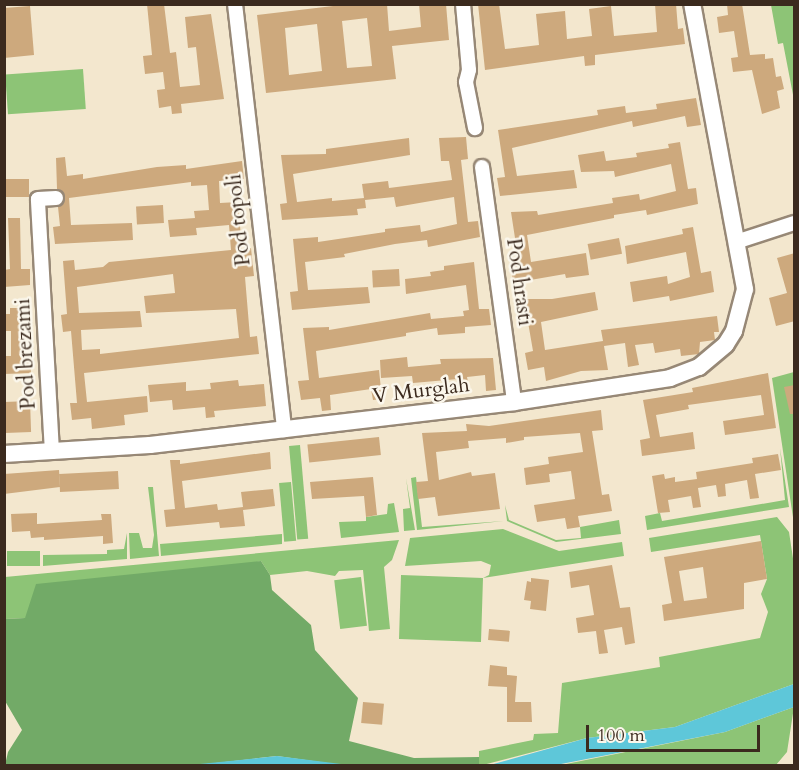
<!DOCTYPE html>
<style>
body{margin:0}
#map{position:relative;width:799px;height:770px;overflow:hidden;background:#f3e7ce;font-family:Cardo,serif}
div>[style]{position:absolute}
.green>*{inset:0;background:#8dc476;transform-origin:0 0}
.forest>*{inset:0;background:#72aa67}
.water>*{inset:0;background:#5ec7d9}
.building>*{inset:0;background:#cda97d;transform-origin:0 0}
.roads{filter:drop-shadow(2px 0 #978876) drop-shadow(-2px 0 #978876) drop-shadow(0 2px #978876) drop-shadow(0 -2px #978876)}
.minor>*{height:14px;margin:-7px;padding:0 7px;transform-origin:7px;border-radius:7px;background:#fff}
.tertiary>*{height:16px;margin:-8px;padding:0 8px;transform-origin:8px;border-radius:8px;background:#fff}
span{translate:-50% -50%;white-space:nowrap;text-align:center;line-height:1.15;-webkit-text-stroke:5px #fbf7ec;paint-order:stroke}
.street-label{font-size:21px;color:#3b2a1e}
.frame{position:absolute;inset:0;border:6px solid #3b2a1e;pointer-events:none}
.scale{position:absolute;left:586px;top:725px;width:174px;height:27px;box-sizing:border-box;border:3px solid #3b2a1e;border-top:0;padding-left:8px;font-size:18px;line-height:21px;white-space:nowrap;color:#3b2a1e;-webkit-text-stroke:4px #fbf7ec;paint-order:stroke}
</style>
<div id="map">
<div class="green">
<i style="clip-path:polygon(771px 5px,794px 5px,794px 100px,783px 43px,778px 44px)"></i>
<i style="left:83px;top:69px;width:40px;height:78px;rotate:86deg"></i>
<i style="clip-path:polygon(794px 372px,794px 524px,772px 378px)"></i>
<i style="left:300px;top:445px;width:94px;height:11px;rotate:85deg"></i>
<i style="clip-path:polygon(780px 448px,789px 507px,647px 530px,645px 516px,660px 513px,662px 521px,785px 500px)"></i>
<i style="clip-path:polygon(416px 477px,422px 527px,504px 521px,417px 530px,411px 478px)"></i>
<i style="clip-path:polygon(406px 478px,415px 530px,404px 531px,403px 509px,410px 508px)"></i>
<i style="left:291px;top:482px;width:59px;height:12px;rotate:85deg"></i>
<i style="clip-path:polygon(148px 487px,153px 487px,159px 556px,130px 559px,129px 533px,139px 533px,143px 548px,152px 548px,154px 535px)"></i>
<i style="clip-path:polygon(394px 503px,399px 532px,341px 538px,339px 522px,366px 521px,366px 517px,387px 514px,388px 504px)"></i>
<i style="clip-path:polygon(505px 505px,509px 520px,556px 540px,581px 538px,580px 527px,619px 520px,621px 534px,556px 542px,507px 521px)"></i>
<i style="clip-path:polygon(777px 517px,789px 532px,794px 565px,794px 684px,675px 727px,587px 738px,479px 766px,479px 751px,533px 740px,534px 734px,558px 733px,562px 683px,660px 667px,659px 657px,760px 638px,768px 612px,761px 594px,767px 579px,760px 535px,651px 552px,649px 538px)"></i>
<i style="clip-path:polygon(503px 529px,559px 551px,622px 542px,624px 556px,483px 578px,481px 642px,399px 639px,401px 575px,483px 578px,489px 575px,491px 565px,481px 561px,405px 566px,410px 538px)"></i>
<i style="clip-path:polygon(127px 533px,127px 559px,43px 566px,43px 555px,107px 554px,107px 550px,124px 549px)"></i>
<i style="clip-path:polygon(282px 534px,282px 544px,161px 556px,160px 544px)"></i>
<i style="clip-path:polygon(399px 540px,392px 560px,384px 567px,390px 629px,369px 631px,363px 570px,339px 571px,335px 576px,307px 571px,270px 575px,261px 561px,25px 618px,5px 619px,5px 577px)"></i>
<i style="left:40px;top:551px;width:15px;height:33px;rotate:90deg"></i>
<i style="left:361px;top:577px;width:49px;height:27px;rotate:83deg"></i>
<i style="clip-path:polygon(794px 707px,787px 752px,776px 765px,556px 766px,725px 732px)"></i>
</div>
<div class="forest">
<i style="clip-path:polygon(261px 561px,270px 575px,272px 590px,311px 625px,315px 650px,358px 698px,349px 741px,414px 758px,479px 757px,479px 765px,349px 766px,277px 756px,189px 766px,5px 765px,8px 752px,22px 730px,5px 701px,5px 619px,25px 618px,36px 584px)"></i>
</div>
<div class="water">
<i style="clip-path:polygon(794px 684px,794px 707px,725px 732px,556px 765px,490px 765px,587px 738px,675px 727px)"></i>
<i style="clip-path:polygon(277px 756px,349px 765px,190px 765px,240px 760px)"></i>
</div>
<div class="building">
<i style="clip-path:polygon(147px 4px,164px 4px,170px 53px,176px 52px,180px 87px,200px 85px,196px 47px,188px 48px,185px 17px,211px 14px,224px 99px,181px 104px,182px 113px,172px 114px,171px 106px,159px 108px,157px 90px,165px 89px,163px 72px,145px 74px,143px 56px,152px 55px)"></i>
<i style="clip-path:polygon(evenodd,350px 4px,387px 4px,389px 31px,421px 27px,419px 4px,446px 4px,449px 40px,392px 46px,396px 79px,266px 93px,257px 15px,350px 4px,367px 18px,372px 66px,347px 68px,342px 21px,367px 18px,350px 4px,317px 24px,322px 71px,289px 75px,285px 28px,317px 24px)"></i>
<i style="clip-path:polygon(478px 4px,499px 4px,505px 49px,539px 45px,536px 14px,565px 11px,567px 39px,592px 36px,589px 9px,611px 6px,614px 36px,657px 32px,655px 4px,676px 4px,678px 29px,683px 28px,685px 44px,595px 55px,595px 65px,585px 66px,584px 56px,485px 70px)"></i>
<i style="clip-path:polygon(727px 4px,742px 4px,750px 55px,765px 54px,765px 59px,773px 58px,776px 77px,781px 76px,784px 89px,777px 91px,780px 108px,762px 114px,752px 70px,733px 72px,731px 58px,738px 57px,734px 31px,719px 33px,717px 17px,728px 15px)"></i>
<i style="clip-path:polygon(30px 6px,34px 55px,4px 58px,4px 8px)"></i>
<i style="clip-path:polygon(696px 98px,701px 125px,687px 127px,685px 116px,633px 127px,632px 121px,512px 148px,517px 176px,574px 170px,577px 188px,500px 196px,497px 178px,505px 177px,498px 130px,598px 115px,597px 110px,625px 106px,626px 113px,657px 109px,656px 104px)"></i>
<i style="clip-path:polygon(466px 137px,468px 159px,461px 160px,468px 222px,478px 221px,480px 237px,428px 247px,427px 240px,395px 244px,344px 254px,345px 257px,305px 262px,308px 290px,368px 287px,370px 303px,292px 310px,290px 292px,298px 291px,293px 239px,318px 237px,318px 242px,385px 232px,385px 229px,420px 225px,421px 232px,457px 224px,454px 197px,396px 207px,394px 197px,365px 200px,366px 208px,357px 209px,358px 215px,282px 220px,280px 204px,287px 203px,281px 155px,326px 154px,326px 149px,409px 138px,410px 155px,293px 174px,297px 202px,332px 198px,332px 201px,364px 198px,362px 184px,388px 181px,389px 188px,452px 180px,449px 161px,441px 161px,439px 138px)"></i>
<i style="clip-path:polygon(680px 142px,688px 189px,696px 188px,698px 204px,647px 215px,646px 210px,614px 215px,614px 218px,527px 235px,531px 262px,586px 253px,589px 275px,566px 278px,565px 274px,513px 283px,511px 266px,519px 264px,511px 212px,537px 211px,538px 215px,613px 203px,612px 198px,639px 194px,640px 200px,676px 191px,671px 164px,615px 177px,614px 171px,581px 172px,578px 155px,604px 151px,606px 161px,637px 157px,636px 153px,669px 148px,668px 144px)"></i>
<i style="clip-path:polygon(evenodd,65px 157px,67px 176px,83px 174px,83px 179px,157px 167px,186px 165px,186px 169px,242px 161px,244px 179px,219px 181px,220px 203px,238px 202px,242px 249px,251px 248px,254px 276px,245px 277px,250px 337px,257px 336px,259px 354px,84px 373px,87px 402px,147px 396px,148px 412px,124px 415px,125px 425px,92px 429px,91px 418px,72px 420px,70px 403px,77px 403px,71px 331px,63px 332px,61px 315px,67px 314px,63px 261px,74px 260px,75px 270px,103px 267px,109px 262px,231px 250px,229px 225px,196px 228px,197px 235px,170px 237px,168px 220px,195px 218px,194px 211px,209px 210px,207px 185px,191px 186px,191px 182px,69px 198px,71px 225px,132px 223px,133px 240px,55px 244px,53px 227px,60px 226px,58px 207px,65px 198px,57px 189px,56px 158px,65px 157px,173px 274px,175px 293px,144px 296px,146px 313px,236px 309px,239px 338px,100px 354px,100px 349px,82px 350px,81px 330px,142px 327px,140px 311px,79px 313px,77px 287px,173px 274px)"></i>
<i style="left:29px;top:179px;width:18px;height:25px;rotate:90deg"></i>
<i style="left:163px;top:205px;width:18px;height:27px;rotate:87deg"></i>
<i style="clip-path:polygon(8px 218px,20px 218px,21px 269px,30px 269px,30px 285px,4px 287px,4px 270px,10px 269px)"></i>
<i style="clip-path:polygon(693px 227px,701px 273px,711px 271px,714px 292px,670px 301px,669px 296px,633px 302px,630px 282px,667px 276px,668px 284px,690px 277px,686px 252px,627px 264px,625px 246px,683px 234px,682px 229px)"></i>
<i style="left:619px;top:238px;width:16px;height:32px;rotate:79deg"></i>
<i style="clip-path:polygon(795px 253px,795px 321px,776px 326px,769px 298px,787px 293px,777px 258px)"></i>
<i style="clip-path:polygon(474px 262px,479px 309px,489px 309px,491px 325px,465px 327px,465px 333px,438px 335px,437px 328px,406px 333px,406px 336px,316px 351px,319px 378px,379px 370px,382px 399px,373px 400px,371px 389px,330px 395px,331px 410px,322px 411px,320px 398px,301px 400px,298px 381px,309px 380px,303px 328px,329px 327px,329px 330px,430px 313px,431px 319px,464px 316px,463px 311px,469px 310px,466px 285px,406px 294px,405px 279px,431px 276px,430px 272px,444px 270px,444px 266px)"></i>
<i style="left:399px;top:269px;width:17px;height:27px;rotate:87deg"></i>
<i style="clip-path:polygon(595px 292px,598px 310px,541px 322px,545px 350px,603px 341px,601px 330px,717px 316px,719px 332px,714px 332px,715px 340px,700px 342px,699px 354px,681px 356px,680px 349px,655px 353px,653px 343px,635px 345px,639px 365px,628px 367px,625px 343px,604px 346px,608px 370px,581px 371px,546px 381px,544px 367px,528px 370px,525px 353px,533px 351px,524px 299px,552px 299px)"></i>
<i style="clip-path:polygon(10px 308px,21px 308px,22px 356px,30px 356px,31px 373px,4px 374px,5px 356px,11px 356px,11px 331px,4px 331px,4px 314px,10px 314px)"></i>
<i style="clip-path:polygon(407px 357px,408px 367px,441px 364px,440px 359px,493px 358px,496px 390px,486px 391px,485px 375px,467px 377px,468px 382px,459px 383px,458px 379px,413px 383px,412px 376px,381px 378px,380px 360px)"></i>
<i style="clip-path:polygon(768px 373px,776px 428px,725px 435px,723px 421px,764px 415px,761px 395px,688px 405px,689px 409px,656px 415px,660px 437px,693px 432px,695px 449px,642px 456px,640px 440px,650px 438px,643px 400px,693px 392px,692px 388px)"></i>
<i style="clip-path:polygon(238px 380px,239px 386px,264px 384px,266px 406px,214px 411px,215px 417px,206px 418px,205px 407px,173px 410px,172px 400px,150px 402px,148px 385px,186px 382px,186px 391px,211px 389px,210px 383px)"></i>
<i style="clip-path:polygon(795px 385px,795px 414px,790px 414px,784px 387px)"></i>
<i style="left:30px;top:401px;width:31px;height:26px;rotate:88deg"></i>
<i style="clip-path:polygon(601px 410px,603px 430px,592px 431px,602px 495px,609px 494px,612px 511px,578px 516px,580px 527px,567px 529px,565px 518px,537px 522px,534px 505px,575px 499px,571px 471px,549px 474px,550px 482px,526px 485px,524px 468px,549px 464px,548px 457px,583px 452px,580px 433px,524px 437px,524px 440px,506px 443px,506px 438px,468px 441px,469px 448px,436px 452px,439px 480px,471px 472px,472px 476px,495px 473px,500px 509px,438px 516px,435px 497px,418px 499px,416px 482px,428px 481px,422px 433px,467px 431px,466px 424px,489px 426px)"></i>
<i style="left:379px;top:437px;width:18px;height:72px;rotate:84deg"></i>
<i style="clip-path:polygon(270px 452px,271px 469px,182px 481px,185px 508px,217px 504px,218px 510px,243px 507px,241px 492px,273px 489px,275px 506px,243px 510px,245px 526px,220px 528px,219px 522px,166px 527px,164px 510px,175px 509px,170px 460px,180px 460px,180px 464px)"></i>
<i style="clip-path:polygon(778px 454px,781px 470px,755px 474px,759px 498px,750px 499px,747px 480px,725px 484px,726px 496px,718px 497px,716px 485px,698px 488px,701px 507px,693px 508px,691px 496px,668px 500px,670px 512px,658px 513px,652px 476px,664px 474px,665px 479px,675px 477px,675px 482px,697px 479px,696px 472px,753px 463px,752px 458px)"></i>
<i style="clip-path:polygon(59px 470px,60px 487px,4px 494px,4px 474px)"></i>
<i style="left:118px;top:471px;width:18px;height:59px;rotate:87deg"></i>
<i style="clip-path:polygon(373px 477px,377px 515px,366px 517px,364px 496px,312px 499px,310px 482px)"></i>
<i style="clip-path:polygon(37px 513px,37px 524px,102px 520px,101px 514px,111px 514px,113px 543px,103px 544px,103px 536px,44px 540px,44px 537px,31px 538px,30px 531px,12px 532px,11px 514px)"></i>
<i style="clip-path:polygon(evenodd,761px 541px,767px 579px,744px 583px,744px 609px,664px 621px,662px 605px,672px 603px,664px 557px,761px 541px,703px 567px,707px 598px,684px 601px,679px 571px,703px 567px)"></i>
<i style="clip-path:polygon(612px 565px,620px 608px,630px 607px,635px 643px,625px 645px,622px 627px,604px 630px,608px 653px,599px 654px,596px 631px,578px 633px,576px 618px,594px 615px,589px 585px,571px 588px,569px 572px)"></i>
<i style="clip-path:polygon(531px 578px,549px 580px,546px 611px,530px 609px,531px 601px,524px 600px,527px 581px,531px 582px)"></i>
<i style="left:489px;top:629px;width:21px;height:11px;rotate:5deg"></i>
<i style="clip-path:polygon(490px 665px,507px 667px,507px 675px,517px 676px,515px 702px,531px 702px,532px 722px,507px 722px,507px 687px,488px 686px)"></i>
<i style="left:363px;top:702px;width:21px;height:21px;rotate:5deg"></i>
</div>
<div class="roads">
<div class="minor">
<i style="left:235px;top:4px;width:429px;rotate:83.4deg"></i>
<i style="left:463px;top:4px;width:66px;rotate:84.8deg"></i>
<i style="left:469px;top:70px;width:12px;rotate:104deg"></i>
<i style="left:466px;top:82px;width:47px;rotate:78.9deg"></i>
<i style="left:482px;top:167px;width:237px;rotate:82.2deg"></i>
<i style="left:736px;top:242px;width:61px;rotate:-18.1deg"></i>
<i style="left:52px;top:452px;width:253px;rotate:-93.2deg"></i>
<i style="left:38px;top:199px;width:18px;rotate:-3deg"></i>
</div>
<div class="tertiary">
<i style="left:4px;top:454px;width:146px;rotate:-3.5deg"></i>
<i style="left:150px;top:445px;width:367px;rotate:-6.7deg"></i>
<i style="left:514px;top:402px;width:158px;rotate:-8.7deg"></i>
<i style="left:670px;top:378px;width:31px;rotate:-21deg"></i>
<i style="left:699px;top:367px;width:35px;rotate:-40deg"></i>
<i style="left:726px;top:344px;width:15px;rotate:-58deg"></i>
<i style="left:734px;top:331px;width:43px;rotate:-75.3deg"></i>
<i style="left:745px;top:289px;width:290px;rotate:-100.5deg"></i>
</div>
</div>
<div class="street-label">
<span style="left:239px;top:220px;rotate:-96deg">Pod topoli</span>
<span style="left:519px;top:282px;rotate:82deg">Pod hrasti</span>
<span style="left:26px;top:354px;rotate:-93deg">Pod brezami</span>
<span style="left:421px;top:391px;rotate:-7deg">V Murglah</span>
</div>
<div class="frame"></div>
<div class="scale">100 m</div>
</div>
